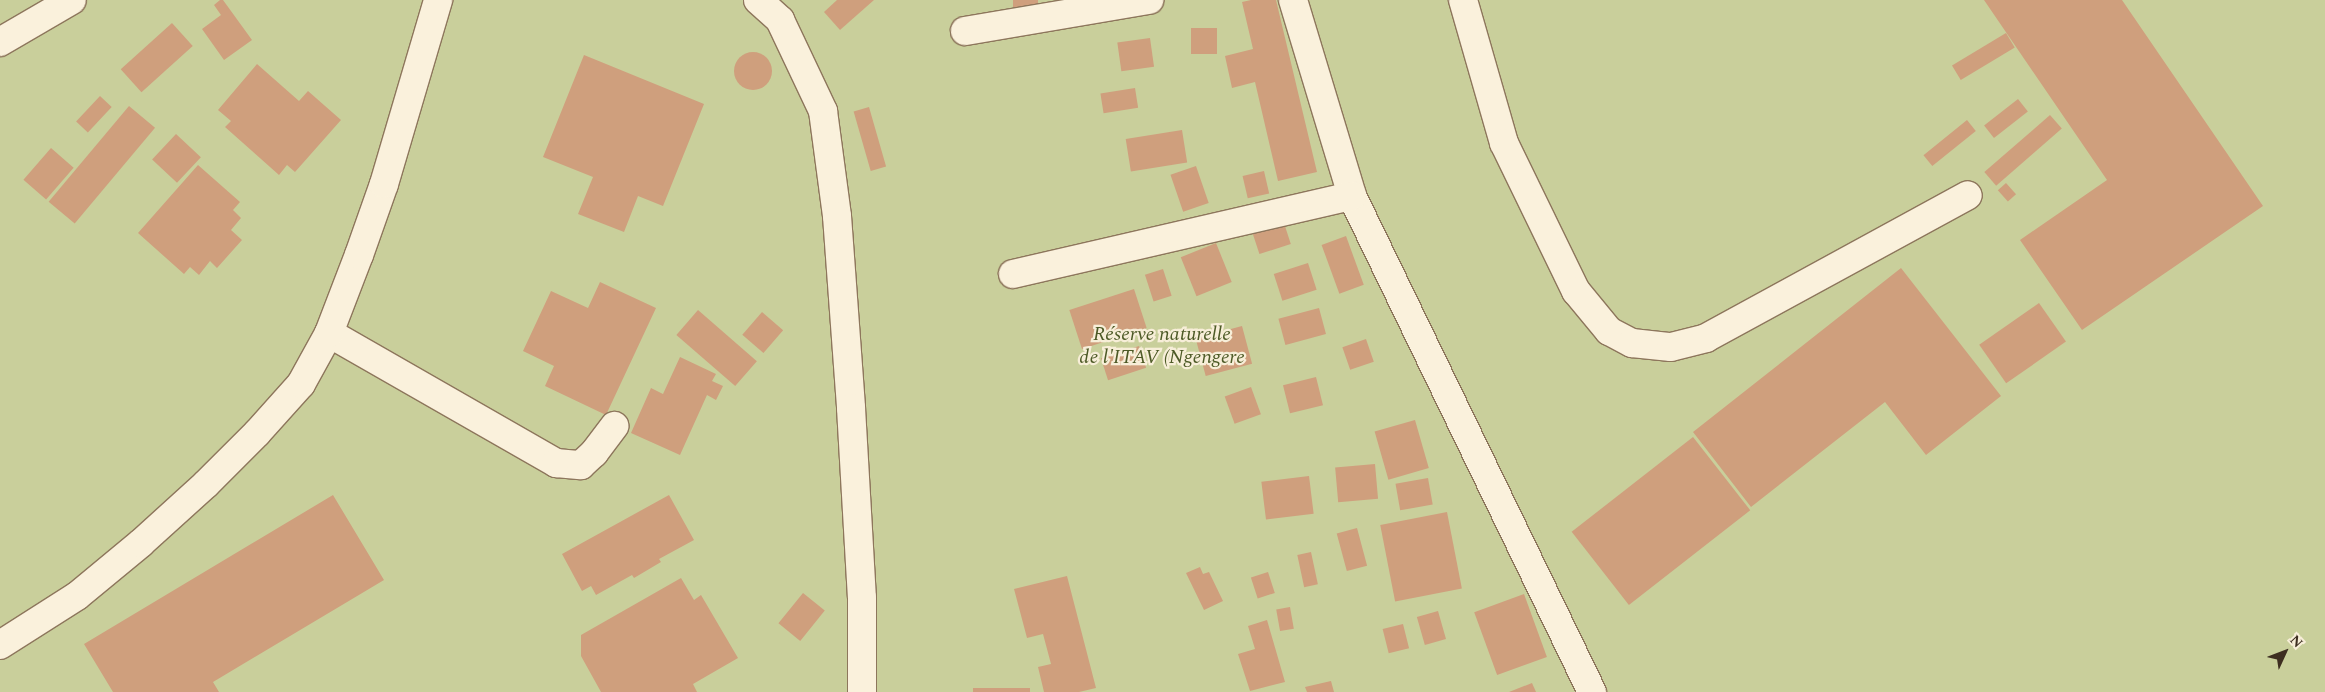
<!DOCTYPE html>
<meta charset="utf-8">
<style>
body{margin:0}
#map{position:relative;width:2325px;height:692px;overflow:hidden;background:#f0e4c8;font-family:Spectral,serif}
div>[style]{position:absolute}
.green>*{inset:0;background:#c9cf9b;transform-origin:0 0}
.building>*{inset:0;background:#cf9f7d;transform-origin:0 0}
.round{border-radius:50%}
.roads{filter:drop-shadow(1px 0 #8d765c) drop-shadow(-1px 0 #8d765c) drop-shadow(0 1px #8d765c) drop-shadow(0 -1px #8d765c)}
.minor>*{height:28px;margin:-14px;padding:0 14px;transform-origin:14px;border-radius:14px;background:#faf1dc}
span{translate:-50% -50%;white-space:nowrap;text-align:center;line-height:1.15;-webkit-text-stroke:4.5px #f7eed8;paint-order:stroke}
.park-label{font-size:20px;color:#4d5a26;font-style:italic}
.north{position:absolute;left:2260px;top:627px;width:50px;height:50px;-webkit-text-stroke:4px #f7eed8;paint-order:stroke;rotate:47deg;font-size:14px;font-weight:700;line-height:20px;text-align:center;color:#3d2e20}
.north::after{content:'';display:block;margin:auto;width:18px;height:22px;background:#3d2e20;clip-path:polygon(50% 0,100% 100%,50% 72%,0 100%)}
</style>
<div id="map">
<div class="green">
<i style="left:0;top:0;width:2325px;height:692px"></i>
</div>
<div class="building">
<i style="clip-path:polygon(220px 0,223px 0,252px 40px,224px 60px,202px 29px,221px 15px,214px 5px)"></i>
<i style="clip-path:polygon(837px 0,874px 0,840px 30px,824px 12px)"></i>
<i style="left:1013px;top:0;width:25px;height:15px"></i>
<i style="clip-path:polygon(1251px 0,1276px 0,1317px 172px,1278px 181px,1255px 82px,1232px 88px,1225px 56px,1253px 49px,1242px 2px)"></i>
<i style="clip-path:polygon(1984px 0,2122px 0,2263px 206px,2082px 330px,2020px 240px,2107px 180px)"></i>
<i style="left:172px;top:23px;width:31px;height:69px;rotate:48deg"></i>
<i style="left:1191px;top:28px;width:26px;height:26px"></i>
<i style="left:2006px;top:33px;width:17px;height:63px;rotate:59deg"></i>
<i style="left:1150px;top:38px;width:29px;height:33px;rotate:82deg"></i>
<i class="round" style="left:734px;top:52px;width:38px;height:38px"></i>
<i style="clip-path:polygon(584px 55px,704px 104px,663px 206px,638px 196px,624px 232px,578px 214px,593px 177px,543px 157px)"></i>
<i style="clip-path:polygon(257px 64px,299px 101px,308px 91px,341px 120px,295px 172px,287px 165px,279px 175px,225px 127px,231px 121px,218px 110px)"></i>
<i style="left:1135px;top:88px;width:20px;height:35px;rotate:81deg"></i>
<i style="left:100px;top:96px;width:16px;height:35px;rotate:43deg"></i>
<i style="left:2018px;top:99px;width:16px;height:43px;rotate:52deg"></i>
<i style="left:129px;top:106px;width:34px;height:125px;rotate:40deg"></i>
<i style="left:869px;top:107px;width:62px;height:16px;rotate:74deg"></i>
<i style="left:2050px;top:115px;width:18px;height:87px;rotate:49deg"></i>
<i style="left:1967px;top:120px;width:14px;height:56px;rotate:51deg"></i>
<i style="left:1182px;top:130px;width:33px;height:57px;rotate:81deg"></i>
<i style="left:176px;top:134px;width:34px;height:35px;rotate:43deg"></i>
<i style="left:51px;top:148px;width:30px;height:42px;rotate:41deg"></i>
<i style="clip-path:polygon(198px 165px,240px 202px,233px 210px,241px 218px,231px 230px,242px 240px,217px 268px,210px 261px,199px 275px,190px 267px,184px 274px,138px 233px)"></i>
<i style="left:1196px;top:166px;width:39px;height:27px;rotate:71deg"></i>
<i style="left:1264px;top:171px;width:23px;height:22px;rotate:77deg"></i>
<i style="left:2006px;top:183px;width:15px;height:11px;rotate:48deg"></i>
<i style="left:1284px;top:223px;width:22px;height:33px;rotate:72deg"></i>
<i style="left:1346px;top:236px;width:52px;height:26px;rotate:70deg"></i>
<i style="left:1216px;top:243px;width:42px;height:38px;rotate:68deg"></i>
<i style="left:1308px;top:263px;width:28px;height:36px;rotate:72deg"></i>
<i style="clip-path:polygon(1901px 268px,2001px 396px,1926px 455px,1885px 402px,1751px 507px,1693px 432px)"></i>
<i style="left:1163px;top:269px;width:28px;height:19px;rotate:72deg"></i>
<i style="clip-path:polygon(600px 282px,656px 308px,606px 415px,545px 386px,554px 366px,523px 351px,551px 291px,588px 308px)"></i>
<i style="left:1134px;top:289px;width:41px;height:68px;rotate:72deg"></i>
<i style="left:2039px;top:303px;width:47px;height:73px;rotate:55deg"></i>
<i style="left:1319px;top:308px;width:27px;height:42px;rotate:75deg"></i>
<i style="left:698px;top:310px;width:78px;height:33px;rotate:41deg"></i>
<i style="left:762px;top:312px;width:28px;height:30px;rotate:41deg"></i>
<i style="left:1242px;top:326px;width:39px;height:48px;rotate:75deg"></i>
<i style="left:1366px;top:339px;width:24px;height:25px;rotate:71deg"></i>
<i style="left:1139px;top:346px;width:23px;height:40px;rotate:72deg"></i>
<i style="clip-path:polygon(680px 357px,716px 374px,712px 381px,723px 386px,716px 400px,707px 395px,680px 455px,631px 433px,651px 388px,663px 394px)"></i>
<i style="left:1316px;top:377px;width:29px;height:34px;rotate:76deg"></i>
<i style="left:1251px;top:387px;width:29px;height:28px;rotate:70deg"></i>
<i style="left:1415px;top:420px;width:50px;height:42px;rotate:74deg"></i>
<i style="left:1693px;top:437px;width:93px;height:154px;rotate:52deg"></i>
<i style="left:1375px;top:464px;width:35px;height:40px;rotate:85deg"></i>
<i style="left:1309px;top:476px;width:38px;height:48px;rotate:83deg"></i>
<i style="left:1428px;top:478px;width:27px;height:33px;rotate:80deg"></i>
<i style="clip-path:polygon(333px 495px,384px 580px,213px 682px,219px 692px,113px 692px,84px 644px)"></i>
<i style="clip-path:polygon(669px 495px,694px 540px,659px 559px,661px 562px,634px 578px,632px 575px,596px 595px,591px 586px,582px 591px,562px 554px)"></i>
<i style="left:1447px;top:512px;width:78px;height:68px;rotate:79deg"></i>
<i style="left:1357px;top:528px;width:39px;height:21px;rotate:75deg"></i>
<i style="left:1311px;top:552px;width:33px;height:14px;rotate:78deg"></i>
<i style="clip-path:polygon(1200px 567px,1203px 574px,1209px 572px,1223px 601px,1204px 610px,1186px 573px)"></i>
<i style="left:1268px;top:572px;width:22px;height:18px;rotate:72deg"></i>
<i style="clip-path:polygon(1067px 576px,1096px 688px,1079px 692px,1044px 692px,1038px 667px,1051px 664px,1043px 634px,1027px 638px,1014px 589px)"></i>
<i style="clip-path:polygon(681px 578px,694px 600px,701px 595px,738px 658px,693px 684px,697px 692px,601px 692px,581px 656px,581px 635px)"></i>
<i style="left:803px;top:593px;width:28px;height:39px;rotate:39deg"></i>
<i style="left:1524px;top:594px;width:67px;height:53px;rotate:70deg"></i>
<i style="left:1290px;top:607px;width:22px;height:14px;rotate:80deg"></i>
<i style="left:1438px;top:611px;width:29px;height:22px;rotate:74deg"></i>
<i style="clip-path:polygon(1267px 620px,1285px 682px,1250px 691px,1238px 654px,1255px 649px,1248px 626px)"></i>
<i style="left:1403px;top:624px;width:25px;height:21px;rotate:76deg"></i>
<i style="clip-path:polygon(1331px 681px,1334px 692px,1307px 692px,1305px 687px)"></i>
<i style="clip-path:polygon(1532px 683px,1536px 692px,1509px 692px)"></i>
<i style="left:973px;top:688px;width:57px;height:4px"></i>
</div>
<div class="roads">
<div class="minor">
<i style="left:758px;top:0;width:30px;rotate:42deg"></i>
<i style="left:780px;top:20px;width:101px;rotate:64.7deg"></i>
<i style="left:823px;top:111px;width:106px;rotate:82.4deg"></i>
<i style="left:837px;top:216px;width:193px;rotate:85.8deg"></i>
<i style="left:851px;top:408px;width:190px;rotate:86.7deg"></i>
<i style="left:862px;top:598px;width:94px;rotate:90deg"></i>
<i style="left:1293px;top:0;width:205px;rotate:73.2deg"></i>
<i style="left:1352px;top:196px;width:551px;rotate:64.18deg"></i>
<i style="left:1463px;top:0;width:149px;rotate:74deg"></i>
<i style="left:1504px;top:143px;width:165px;rotate:64.1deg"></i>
<i style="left:1576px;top:291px;width:52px;rotate:50.5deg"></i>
<i style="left:1609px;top:331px;width:26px;rotate:28deg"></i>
<i style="left:1632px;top:343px;width:39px;rotate:6deg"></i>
<i style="left:1671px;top:347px;width:36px;rotate:-14deg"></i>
<i style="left:1706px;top:338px;width:298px;rotate:-28.6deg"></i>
<i style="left:965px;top:31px;width:187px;rotate:-9.6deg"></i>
<i style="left:0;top:42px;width:83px;rotate:-30.3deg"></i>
<i style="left:1013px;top:274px;width:348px;rotate:-13deg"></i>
<i style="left:329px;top:333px;width:262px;rotate:29.8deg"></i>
<i style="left:556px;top:463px;width:25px;rotate:5deg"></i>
<i style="left:581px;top:465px;width:18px;rotate:-43deg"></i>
<i style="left:594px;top:453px;width:34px;rotate:-53deg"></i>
<i style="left:0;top:645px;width:91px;rotate:-32.5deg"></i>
<i style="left:77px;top:596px;width:83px;rotate:-39.6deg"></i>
<i style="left:141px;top:543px;width:88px;rotate:-42.2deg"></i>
<i style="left:206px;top:484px;width:72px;rotate:-45deg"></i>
<i style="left:257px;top:433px;width:66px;rotate:-48.1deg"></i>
<i style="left:301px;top:384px;width:58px;rotate:-61.2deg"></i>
<i style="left:329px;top:333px;width:84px;rotate:-69deg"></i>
<i style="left:359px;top:255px;width:75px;rotate:-70.6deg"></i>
<i style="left:384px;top:184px;width:192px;rotate:-73.6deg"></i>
</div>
</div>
<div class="park-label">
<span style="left:1162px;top:346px">Réserve naturelle<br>de l'ITAV (Ngengere</span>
</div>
<div class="north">N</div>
</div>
